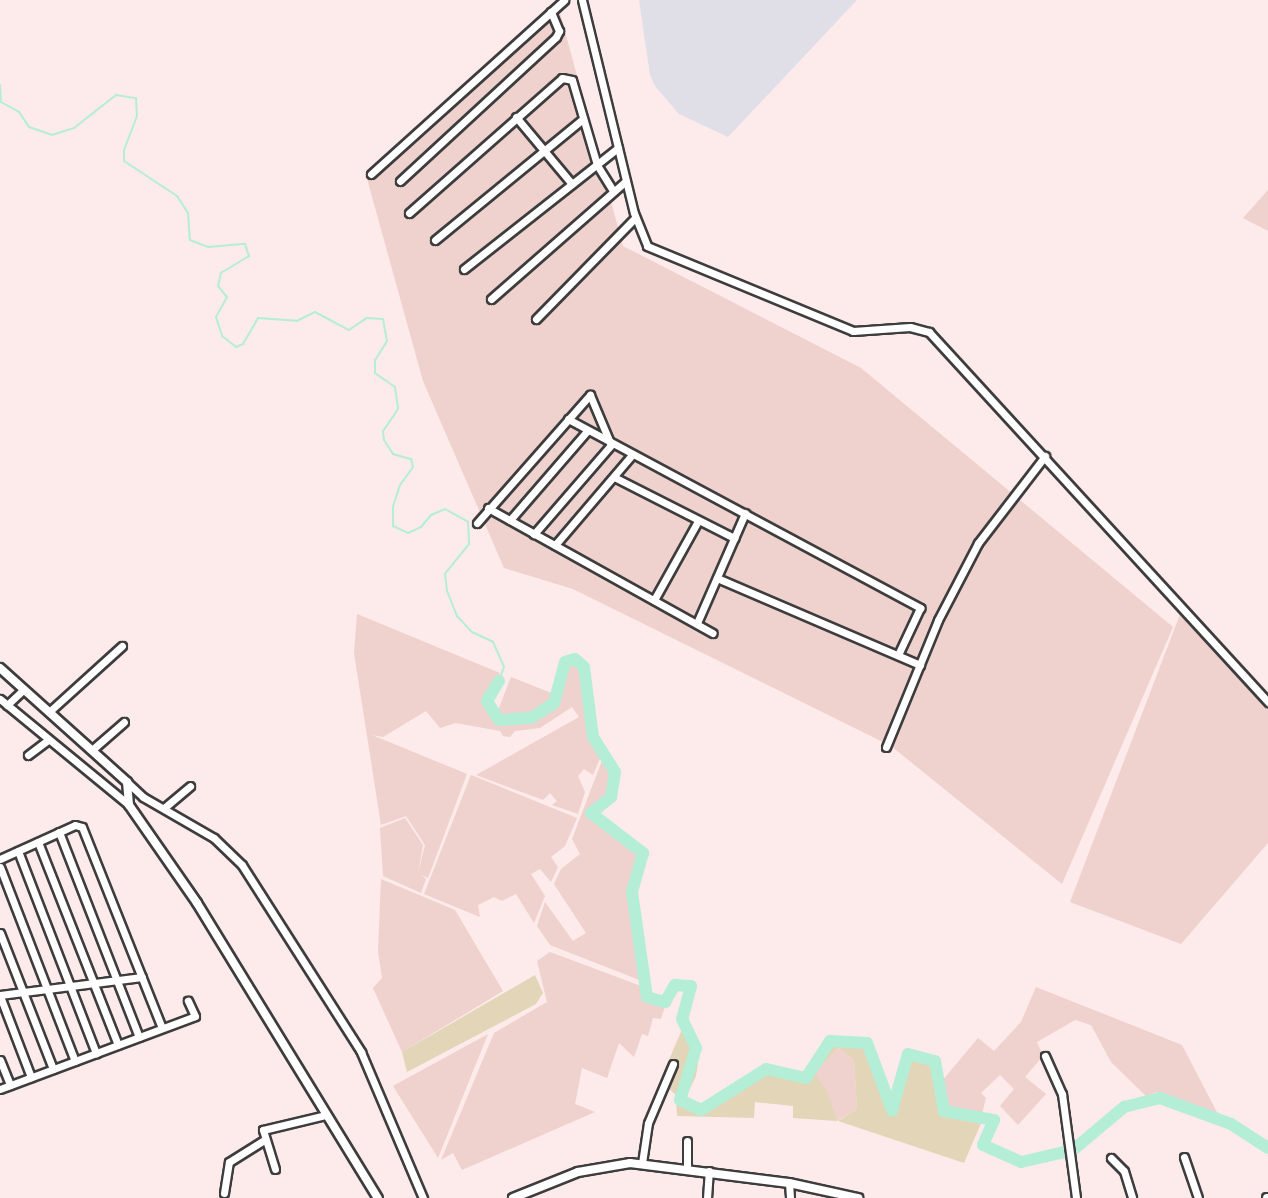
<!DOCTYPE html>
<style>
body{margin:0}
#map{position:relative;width:1268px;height:1198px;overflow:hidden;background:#fdeaea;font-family:"Roboto Serif",serif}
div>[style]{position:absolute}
.industrial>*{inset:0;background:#e0dfe8}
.farmland>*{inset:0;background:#efd1cd}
.green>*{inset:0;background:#e2d5b8}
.stream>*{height:2px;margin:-1px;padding:0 1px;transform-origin:1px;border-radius:1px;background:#b4eed6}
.river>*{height:12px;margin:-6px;padding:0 6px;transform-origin:6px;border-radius:6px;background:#b4eed6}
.roads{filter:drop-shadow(2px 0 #3d3d3d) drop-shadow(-2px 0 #3d3d3d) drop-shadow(0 2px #3d3d3d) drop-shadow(0 -2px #3d3d3d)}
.minor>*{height:7px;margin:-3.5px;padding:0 3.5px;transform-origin:3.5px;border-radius:3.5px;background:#fff}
.tertiary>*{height:8px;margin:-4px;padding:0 4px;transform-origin:4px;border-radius:4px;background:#fff}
span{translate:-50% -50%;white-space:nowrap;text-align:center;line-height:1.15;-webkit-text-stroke:6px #fff;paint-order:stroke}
</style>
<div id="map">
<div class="industrial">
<i style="clip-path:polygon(639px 0,857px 0,728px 137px,679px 114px,655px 86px,650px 75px)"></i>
</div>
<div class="farmland">
<i style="clip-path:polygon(560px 13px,623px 246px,861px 368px,1173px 627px,1062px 884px,891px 746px,573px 589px,504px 568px,423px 381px,366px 175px)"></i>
<i style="clip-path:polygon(1268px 190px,1268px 231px,1243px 218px)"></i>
<i style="clip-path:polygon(1184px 604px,1268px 696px,1268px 843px,1181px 944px,1070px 902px)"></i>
<i style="clip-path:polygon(357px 614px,500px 673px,484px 701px,498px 722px,532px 720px,556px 703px,567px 663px,575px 661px,582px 669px,590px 738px,601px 756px,593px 775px,584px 769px,578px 776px,585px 792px,578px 814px,552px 805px,557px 801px,550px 793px,543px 800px,476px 775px,579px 717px,572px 707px,540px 728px,515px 731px,510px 737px,503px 736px,500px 731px,456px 723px,440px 728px,426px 711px,383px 737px,372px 735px,467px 774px,428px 878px,421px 875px,426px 879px,421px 893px,383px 876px,380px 828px,405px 818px,423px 845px,418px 873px,425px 845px,406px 816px,381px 825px,354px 653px)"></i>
<i style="clip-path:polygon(511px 677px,554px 694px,554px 702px,530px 716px,499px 719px,497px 713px)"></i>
<i style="clip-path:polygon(603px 758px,612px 774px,608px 794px,588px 813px,639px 854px,628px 894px,642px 981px,550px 945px,537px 926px,545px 902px,573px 941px,586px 933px,554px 884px,561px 869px,580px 854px,572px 839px)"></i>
<i style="clip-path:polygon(471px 775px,577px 818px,565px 846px,551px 857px,558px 867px,551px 882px,540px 869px,531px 874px,545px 896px,534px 923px,516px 894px,502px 901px,494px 897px,478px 905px,480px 917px,424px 894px)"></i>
<i style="clip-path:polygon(381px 879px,455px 910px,503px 991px,402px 1052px,373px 988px,382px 978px,378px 952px)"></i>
<i style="clip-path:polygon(550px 952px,641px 986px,645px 1001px,665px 1006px,661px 1019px,653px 1018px,648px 1036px,642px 1034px,634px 1057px,619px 1043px,607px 1078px,582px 1068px,575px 1104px,595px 1112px,462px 1170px,453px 1153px,441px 1160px,494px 1033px,547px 1002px,537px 961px)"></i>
<i style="clip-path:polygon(1036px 987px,1182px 1045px,1221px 1120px,1157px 1092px,1146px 1096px,1111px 1062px,1091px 1025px,1075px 1020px,1037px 1042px,1043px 1056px,1025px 1077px,1046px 1094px,1018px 1125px,1000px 1106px,1014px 1089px,1000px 1075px,981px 1093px,986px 1098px,982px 1114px,946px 1109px,942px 1081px,978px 1038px,994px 1051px,1021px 1022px)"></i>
<i style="clip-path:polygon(488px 1034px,438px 1158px,393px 1086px)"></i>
<i style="clip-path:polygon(839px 1048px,854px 1060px,857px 1109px,837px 1121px,814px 1073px)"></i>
</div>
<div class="green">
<i style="clip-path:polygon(535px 975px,543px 993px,536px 1004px,407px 1072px,402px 1052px)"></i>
<i style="clip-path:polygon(686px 1020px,700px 1049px,696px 1076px,686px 1097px,702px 1105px,767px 1065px,804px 1073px,829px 1035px,872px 1042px,892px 1099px,905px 1049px,939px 1059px,946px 1109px,985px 1114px,964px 1163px,838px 1121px,857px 1109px,854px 1060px,839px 1048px,814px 1073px,827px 1091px,837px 1121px,793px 1118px,793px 1106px,755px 1102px,754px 1118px,677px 1116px,676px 1095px,660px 1081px)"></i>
</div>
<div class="stream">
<i style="left:0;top:85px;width:17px;rotate:87deg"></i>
<i style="left:1px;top:102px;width:21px;rotate:29deg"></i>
<i style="left:19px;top:112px;width:18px;rotate:56deg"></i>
<i style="left:29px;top:127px;width:24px;rotate:19deg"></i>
<i style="left:52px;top:135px;width:23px;rotate:-18deg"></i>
<i style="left:74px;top:128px;width:53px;rotate:-38.2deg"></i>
<i style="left:116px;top:95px;width:20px;rotate:9deg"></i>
<i style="left:136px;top:98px;width:18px;rotate:87deg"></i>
<i style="left:137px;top:116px;width:36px;rotate:111deg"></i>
<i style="left:124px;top:150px;width:11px;rotate:90deg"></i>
<i style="left:124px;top:161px;width:64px;rotate:33.4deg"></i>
<i style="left:177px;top:196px;width:20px;rotate:57deg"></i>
<i style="left:188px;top:213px;width:27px;rotate:86deg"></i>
<i style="left:190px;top:240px;width:19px;rotate:21deg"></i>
<i style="left:208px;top:247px;width:37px;rotate:-5deg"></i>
<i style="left:245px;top:244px;width:13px;rotate:72deg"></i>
<i style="left:249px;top:256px;width:33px;rotate:149deg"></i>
<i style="left:221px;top:273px;width:13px;rotate:103deg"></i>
<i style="left:218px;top:286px;width:14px;rotate:51deg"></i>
<i style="left:227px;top:297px;width:23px;rotate:119deg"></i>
<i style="left:216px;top:317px;width:20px;rotate:72deg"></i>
<i style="left:222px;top:336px;width:18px;rotate:38deg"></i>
<i style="left:236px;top:347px;width:8px;rotate:-23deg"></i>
<i style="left:243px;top:344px;width:30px;rotate:-60deg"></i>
<i style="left:258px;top:318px;width:39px;rotate:4deg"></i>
<i style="left:297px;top:321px;width:20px;rotate:-27deg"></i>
<i style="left:315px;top:312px;width:38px;rotate:28deg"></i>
<i style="left:349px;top:330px;width:22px;rotate:-34deg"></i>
<i style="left:367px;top:318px;width:16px;rotate:4deg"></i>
<i style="left:383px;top:319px;width:22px;rotate:80deg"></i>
<i style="left:387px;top:341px;width:22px;rotate:122deg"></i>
<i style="left:375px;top:360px;width:13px;rotate:90deg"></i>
<i style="left:375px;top:373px;width:24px;rotate:35deg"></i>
<i style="left:395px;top:387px;width:22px;rotate:82deg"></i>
<i style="left:398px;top:409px;width:27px;rotate:124deg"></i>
<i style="left:383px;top:431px;width:9px;rotate:84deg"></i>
<i style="left:384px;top:440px;width:17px;rotate:57deg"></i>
<i style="left:393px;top:454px;width:19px;rotate:16deg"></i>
<i style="left:411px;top:459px;width:8px;rotate:76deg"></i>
<i style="left:413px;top:467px;width:22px;rotate:126deg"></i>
<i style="left:400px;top:485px;width:23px;rotate:108deg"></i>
<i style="left:393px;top:507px;width:19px;rotate:90deg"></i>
<i style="left:393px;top:526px;width:17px;rotate:25deg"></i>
<i style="left:408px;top:533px;width:14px;rotate:-25deg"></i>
<i style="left:421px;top:527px;width:16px;rotate:-50deg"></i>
<i style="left:431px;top:515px;width:15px;rotate:-23deg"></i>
<i style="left:445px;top:509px;width:26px;rotate:29deg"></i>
<i style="left:468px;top:522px;width:22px;rotate:87deg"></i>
<i style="left:469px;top:544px;width:38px;rotate:129deg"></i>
<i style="left:445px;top:574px;width:17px;rotate:83deg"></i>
<i style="left:447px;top:591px;width:27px;rotate:68deg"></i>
<i style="left:457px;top:616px;width:22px;rotate:47deg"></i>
<i style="left:472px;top:632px;width:23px;rotate:25deg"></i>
<i style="left:493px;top:642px;width:27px;rotate:66deg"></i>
<i style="left:504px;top:667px;width:15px;rotate:110deg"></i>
</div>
<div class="river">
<i style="left:499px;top:681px;width:23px;rotate:121deg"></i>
<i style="left:487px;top:701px;width:22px;rotate:58deg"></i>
<i style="left:499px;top:720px;width:32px;rotate:-4deg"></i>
<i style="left:531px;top:718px;width:27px;rotate:-33deg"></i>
<i style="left:554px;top:703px;width:42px;rotate:-75deg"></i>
<i style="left:565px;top:662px;width:10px;rotate:-17deg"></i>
<i style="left:575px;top:659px;width:12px;rotate:42deg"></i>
<i style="left:584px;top:667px;width:71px;rotate:82.7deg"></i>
<i style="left:593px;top:737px;width:41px;rotate:57.8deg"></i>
<i style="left:615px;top:772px;width:25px;rotate:99deg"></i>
<i style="left:611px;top:797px;width:26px;rotate:141deg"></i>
<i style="left:591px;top:813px;width:66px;rotate:37.6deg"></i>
<i style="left:643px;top:853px;width:41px;rotate:105.8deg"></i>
<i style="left:632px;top:892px;width:106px;rotate:81.9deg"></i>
<i style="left:647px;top:997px;width:19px;rotate:16deg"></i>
<i style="left:665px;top:1002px;width:20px;rotate:-60deg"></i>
<i style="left:675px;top:985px;width:16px;rotate:4deg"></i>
<i style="left:691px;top:986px;width:34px;rotate:105deg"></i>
<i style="left:682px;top:1019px;width:32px;rotate:64deg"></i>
<i style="left:696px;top:1048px;width:54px;rotate:107.1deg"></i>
<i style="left:680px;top:1100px;width:23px;rotate:25deg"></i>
<i style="left:701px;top:1110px;width:77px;rotate:-32.2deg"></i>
<i style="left:766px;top:1069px;width:41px;rotate:12.7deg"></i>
<i style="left:806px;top:1078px;width:44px;rotate:-57deg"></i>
<i style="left:830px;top:1041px;width:37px;rotate:3deg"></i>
<i style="left:867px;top:1043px;width:72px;rotate:69.5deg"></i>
<i style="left:892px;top:1110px;width:58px;rotate:-74.1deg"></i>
<i style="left:908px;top:1054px;width:28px;rotate:15deg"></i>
<i style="left:935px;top:1061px;width:51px;rotate:79.8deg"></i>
<i style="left:944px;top:1111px;width:51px;rotate:10.2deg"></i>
<i style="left:994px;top:1120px;width:27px;rotate:114deg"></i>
<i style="left:983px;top:1145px;width:42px;rotate:24.1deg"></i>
<i style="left:1021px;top:1162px;width:53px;rotate:-13deg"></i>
<i style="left:1073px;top:1150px;width:67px;rotate:-40.1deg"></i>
<i style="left:1124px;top:1107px;width:37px;rotate:-14deg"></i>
<i style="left:1160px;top:1098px;width:76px;rotate:20.1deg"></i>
<i style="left:1231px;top:1124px;width:44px;rotate:33deg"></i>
</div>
<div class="roads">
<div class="minor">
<i style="left:582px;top:0;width:219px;rotate:76.3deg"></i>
<i style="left:634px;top:213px;width:35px;rotate:68deg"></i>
<i style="left:647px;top:246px;width:223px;rotate:22.4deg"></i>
<i style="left:853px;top:331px;width:57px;rotate:-4deg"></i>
<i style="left:910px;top:327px;width:20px;rotate:15deg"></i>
<i style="left:929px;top:332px;width:502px;rotate:47.5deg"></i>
<i style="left:516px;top:117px;width:87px;rotate:50.1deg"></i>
<i style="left:371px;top:174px;width:260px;rotate:-42deg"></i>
<i style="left:400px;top:181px;width:212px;rotate:-42.7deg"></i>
<i style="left:556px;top:37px;width:7px;rotate:-63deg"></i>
<i style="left:559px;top:31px;width:21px;rotate:-113deg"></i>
<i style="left:409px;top:213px;width:204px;rotate:-41.4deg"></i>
<i style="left:562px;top:78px;width:10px;rotate:11deg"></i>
<i style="left:572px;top:80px;width:89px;rotate:73.6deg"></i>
<i style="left:597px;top:165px;width:31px;rotate:58deg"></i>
<i style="left:435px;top:240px;width:191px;rotate:-39.3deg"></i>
<i style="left:464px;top:269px;width:196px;rotate:-38.2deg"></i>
<i style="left:491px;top:299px;width:179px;rotate:-41.2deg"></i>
<i style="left:536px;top:319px;width:141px;rotate:-45.6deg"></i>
<i style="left:568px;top:419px;width:400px;rotate:28.2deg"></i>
<i style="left:920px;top:608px;width:52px;rotate:115.1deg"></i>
<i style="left:614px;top:477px;width:135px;rotate:26.9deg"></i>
<i style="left:488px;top:508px;width:257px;rotate:29.1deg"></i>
<i style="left:510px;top:520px;width:118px;rotate:-49.1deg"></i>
<i style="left:477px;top:523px;width:171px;rotate:-48.6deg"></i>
<i style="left:590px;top:395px;width:54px;rotate:67.2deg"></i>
<i style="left:611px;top:445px;width:118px;rotate:130.9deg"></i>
<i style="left:555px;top:545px;width:118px;rotate:-49.5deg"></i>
<i style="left:717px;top:578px;width:221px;rotate:23.2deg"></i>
<i style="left:654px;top:600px;width:90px;rotate:-60.9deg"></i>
<i style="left:697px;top:623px;width:120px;rotate:-66.4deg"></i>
<i style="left:0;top:699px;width:167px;rotate:39.4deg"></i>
<i style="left:7px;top:705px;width:23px;rotate:-43deg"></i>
<i style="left:50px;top:711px;width:97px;rotate:-42.1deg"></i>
<i style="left:886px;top:747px;width:137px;rotate:-67.7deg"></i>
<i style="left:938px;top:620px;width:87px;rotate:-62.5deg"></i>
<i style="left:978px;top:543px;width:110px;rotate:-52.4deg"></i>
<i style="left:93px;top:749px;width:41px;rotate:-41.1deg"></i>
<i style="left:28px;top:755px;width:26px;rotate:-37deg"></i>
<i style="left:127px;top:782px;width:22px;rotate:43deg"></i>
<i style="left:143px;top:797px;width:82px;rotate:30deg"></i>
<i style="left:214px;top:838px;width:39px;rotate:44deg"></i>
<i style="left:242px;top:865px;width:222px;rotate:57.5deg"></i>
<i style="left:361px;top:1052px;width:159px;rotate:67deg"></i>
<i style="left:164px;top:808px;width:34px;rotate:-40deg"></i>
<i style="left:59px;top:832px;width:220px;rotate:68.7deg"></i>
<i style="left:38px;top:842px;width:218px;rotate:68.5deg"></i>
<i style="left:18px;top:851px;width:217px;rotate:68.9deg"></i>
<i style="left:0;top:859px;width:82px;rotate:-24.4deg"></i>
<i style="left:75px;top:825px;width:7px;rotate:16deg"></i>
<i style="left:82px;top:827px;width:216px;rotate:68.3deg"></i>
<i style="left:0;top:867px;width:208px;rotate:68.9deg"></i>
<i style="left:0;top:933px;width:146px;rotate:68.7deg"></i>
<i style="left:0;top:995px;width:143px;rotate:-7.2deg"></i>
<i style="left:0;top:996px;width:87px;rotate:69.1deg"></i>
<i style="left:1045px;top:1056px;width:42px;rotate:65.9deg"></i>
<i style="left:1062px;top:1094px;width:105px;rotate:82.3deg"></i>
<i style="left:0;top:1060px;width:27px;rotate:68deg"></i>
<i style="left:0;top:1089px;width:208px;rotate:-20.5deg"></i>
<i style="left:195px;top:1016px;width:17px;rotate:-115deg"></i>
<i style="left:1184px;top:1157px;width:43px;rotate:71.1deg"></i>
<i style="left:1111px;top:1158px;width:18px;rotate:45deg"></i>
<i style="left:1124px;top:1171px;width:28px;rotate:73deg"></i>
<i style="left:642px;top:1163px;width:40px;rotate:-81.5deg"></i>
<i style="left:648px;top:1123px;width:64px;rotate:-67deg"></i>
<i style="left:687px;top:1168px;width:27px;rotate:-90deg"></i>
<i style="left:275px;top:1169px;width:41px;rotate:-107.1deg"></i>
<i style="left:263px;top:1130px;width:65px;rotate:-13.4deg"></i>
<i style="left:789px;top:1183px;width:15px;rotate:86deg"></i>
<i style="left:224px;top:1193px;width:31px;rotate:-81deg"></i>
<i style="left:229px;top:1162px;width:40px;rotate:-32deg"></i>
<i style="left:707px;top:1198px;width:27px;rotate:-86deg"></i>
</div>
<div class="tertiary">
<i style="left:0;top:668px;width:171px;rotate:41.9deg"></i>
<i style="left:127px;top:782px;width:23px;rotate:85deg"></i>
<i style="left:129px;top:805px;width:119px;rotate:55.2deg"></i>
<i style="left:197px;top:903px;width:346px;rotate:58.5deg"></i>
<i style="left:513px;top:1198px;width:70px;rotate:-21.8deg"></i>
<i style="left:578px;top:1172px;width:53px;rotate:-9.8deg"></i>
<i style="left:630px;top:1163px;width:160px;rotate:7.2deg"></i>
<i style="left:789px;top:1183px;width:71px;rotate:12.3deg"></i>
<i style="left:1267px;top:1198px;width:1px"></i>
</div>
</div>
</div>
